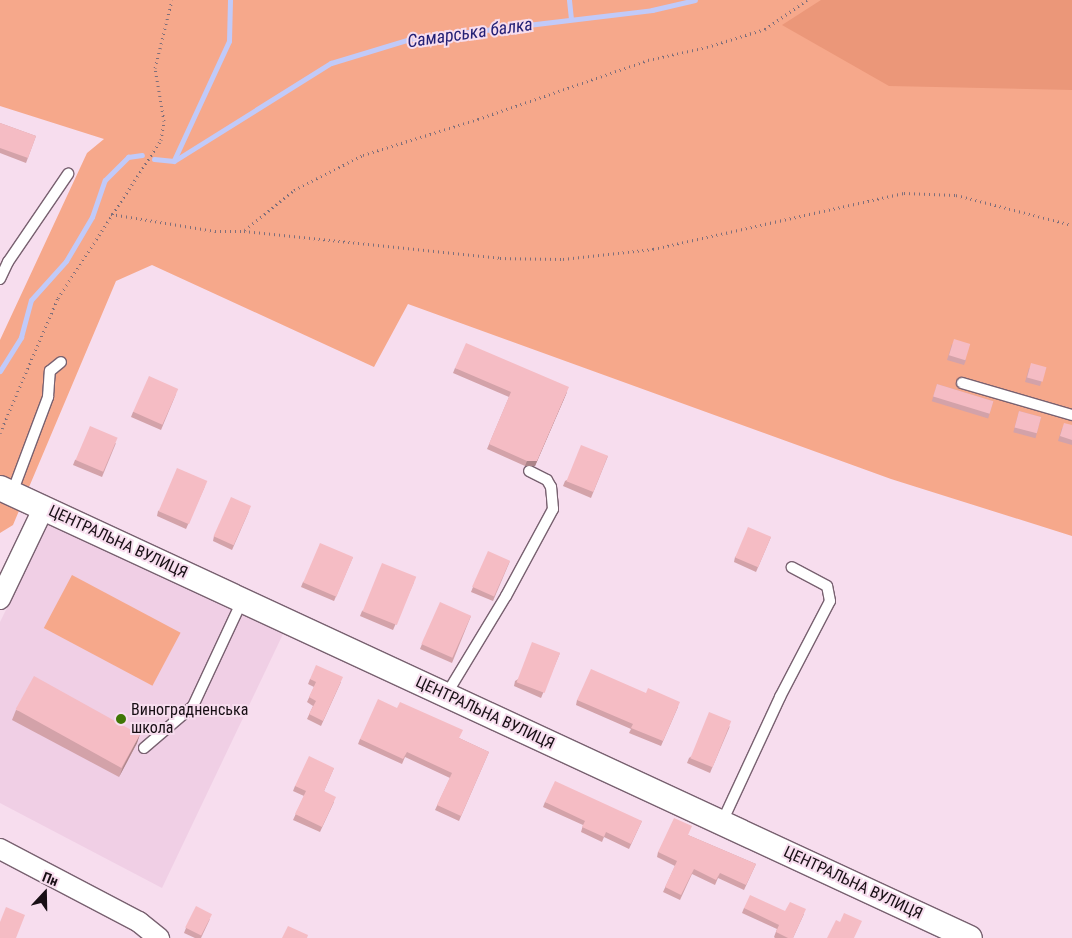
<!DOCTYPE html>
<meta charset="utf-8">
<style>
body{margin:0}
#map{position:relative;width:1072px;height:938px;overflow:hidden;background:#f7ddee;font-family:"Roboto Condensed",sans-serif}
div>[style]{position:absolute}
.built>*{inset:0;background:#f0cfe5}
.green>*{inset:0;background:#f6a88b;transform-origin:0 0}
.forest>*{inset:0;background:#eb9779}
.stream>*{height:5px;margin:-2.5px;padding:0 2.5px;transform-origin:2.5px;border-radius:2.5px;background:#c1caf9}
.path>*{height:3px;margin-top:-1.5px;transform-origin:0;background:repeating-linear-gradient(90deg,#806f7a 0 1px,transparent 0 5px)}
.roads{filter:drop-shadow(1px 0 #786170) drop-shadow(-1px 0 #786170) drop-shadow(0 1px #786170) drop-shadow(0 -1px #786170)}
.service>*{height:10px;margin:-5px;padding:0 5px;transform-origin:5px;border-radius:5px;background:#fff}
.minor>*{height:20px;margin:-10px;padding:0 10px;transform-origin:10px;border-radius:10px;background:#fff}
.tertiary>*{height:24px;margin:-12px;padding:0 12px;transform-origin:12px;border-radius:12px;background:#fff}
.wall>*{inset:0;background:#d3a2a9;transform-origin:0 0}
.shaded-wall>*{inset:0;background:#ac8489}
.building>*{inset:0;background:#f5bcc4;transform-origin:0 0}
.dots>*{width:14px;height:14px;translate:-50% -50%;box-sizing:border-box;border:2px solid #f7ddee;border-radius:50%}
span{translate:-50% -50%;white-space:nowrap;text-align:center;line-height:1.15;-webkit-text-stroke:4px #f7ddee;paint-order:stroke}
.street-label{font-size:16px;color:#180f15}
.poi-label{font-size:16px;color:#180f15}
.left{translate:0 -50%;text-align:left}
.water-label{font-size:18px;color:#232075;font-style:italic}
.north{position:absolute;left:20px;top:868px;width:50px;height:50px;-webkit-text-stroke:4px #f7ddee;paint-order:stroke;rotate:21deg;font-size:14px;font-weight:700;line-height:20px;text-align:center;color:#180f15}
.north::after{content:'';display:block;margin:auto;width:18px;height:22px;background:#180f15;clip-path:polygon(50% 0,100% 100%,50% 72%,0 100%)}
</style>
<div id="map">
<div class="built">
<i style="clip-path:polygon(48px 525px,283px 634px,162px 888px,0 803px,0 622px)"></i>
</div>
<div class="green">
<i style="clip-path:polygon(0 0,1072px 0,1072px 536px,891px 479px,408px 304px,374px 367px,152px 265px,116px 281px,13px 525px,0 533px,0 340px,87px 153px,104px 139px,0 106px)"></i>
<i style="left:72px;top:575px;width:123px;height:60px;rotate:28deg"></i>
</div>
<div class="forest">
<i style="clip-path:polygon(821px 0,1072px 0,1072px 90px,889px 86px,782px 25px)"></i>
</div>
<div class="stream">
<i style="left:569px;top:0;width:18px;rotate:84deg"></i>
<i style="left:154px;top:159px;width:20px;rotate:6deg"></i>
<i style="left:174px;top:161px;width:185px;rotate:-32deg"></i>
<i style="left:331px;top:63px;width:83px;rotate:-16.9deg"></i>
<i style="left:410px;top:39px;width:244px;rotate:-6.8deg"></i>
<i style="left:652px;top:10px;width:44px;rotate:-13.1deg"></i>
<i style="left:174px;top:160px;width:131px;rotate:-65.2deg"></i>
<i style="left:229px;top:41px;width:41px;rotate:-88.6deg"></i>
<i style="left:0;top:371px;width:40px;rotate:-58deg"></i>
<i style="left:21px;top:337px;width:38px;rotate:-75deg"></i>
<i style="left:31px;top:300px;width:52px;rotate:-48.1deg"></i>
<i style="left:66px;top:261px;width:51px;rotate:-59.4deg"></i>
<i style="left:92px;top:217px;width:39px;rotate:-71deg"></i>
<i style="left:105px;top:180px;width:33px;rotate:-45deg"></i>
<i style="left:128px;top:157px;width:14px;rotate:-8deg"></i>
</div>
<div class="path">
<i style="left:111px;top:214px;width:105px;rotate:9.3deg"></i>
<i style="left:215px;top:231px;width:29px"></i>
<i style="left:244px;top:231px;width:257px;rotate:6deg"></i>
<i style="left:500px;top:258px;width:63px;rotate:0.9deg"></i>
<i style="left:563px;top:259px;width:91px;rotate:-6.3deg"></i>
<i style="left:653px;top:249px;width:257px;rotate:-12.6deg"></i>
<i style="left:904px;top:193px;width:52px;rotate:2.2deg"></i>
<i style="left:956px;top:195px;width:120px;rotate:14.5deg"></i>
<i style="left:245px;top:230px;width:63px;rotate:-39.2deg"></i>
<i style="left:294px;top:190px;width:77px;rotate:-26.9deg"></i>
<i style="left:363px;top:155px;width:121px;rotate:-17.4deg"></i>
<i style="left:478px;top:119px;width:180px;rotate:-19.1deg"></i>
<i style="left:648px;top:60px;width:60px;rotate:-12.4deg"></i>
<i style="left:707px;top:47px;width:61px;rotate:-17.2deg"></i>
<i style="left:765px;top:29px;width:51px;rotate:-34.6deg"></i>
<i style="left:0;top:433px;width:147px;rotate:-66.8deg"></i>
<i style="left:58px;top:298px;width:189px;rotate:-56.9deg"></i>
<i style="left:161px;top:140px;width:19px;rotate:-81deg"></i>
<i style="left:164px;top:121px;width:54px;rotate:-99.6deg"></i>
<i style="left:155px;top:68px;width:70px;rotate:-76deg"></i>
</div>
<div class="roads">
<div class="service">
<i style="left:0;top:279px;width:19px;rotate:-65deg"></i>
<i style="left:8px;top:262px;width:107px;rotate:-55.7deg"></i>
<i style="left:962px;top:383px;width:115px;rotate:16.2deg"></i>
<i style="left:12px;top:493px;width:103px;rotate:-69.4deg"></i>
<i style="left:48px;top:397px;width:26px;rotate:-86deg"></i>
<i style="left:50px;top:371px;width:14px;rotate:-39deg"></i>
<i style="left:446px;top:695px;width:116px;rotate:-58.8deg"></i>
<i style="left:506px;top:596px;width:99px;rotate:-61.6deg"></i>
<i style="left:553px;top:509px;width:22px;rotate:-95deg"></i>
<i style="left:551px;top:487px;width:8px;rotate:-120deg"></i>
<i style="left:547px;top:480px;width:20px;rotate:-153deg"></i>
<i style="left:144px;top:748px;width:65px;rotate:-40.6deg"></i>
<i style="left:193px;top:706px;width:116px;rotate:-65deg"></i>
<i style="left:722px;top:822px;width:138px;rotate:-65.1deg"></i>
<i style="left:780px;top:697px;width:108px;rotate:-62.5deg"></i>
<i style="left:830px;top:601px;width:15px;rotate:-101deg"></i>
<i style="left:827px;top:586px;width:40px;rotate:-152deg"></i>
</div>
<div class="minor">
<i style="left:0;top:599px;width:102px;rotate:-64.4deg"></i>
<i style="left:0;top:849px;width:157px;rotate:27.7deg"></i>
<i style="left:139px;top:922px;width:26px;rotate:39deg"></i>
</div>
<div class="tertiary">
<i style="left:0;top:488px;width:1069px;rotate:24.89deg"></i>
</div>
</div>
<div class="wall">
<i style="clip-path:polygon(0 123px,36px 136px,26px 163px,0 153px)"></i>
<i style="clip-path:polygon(952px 344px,966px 360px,964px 365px,947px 360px)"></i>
<i style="clip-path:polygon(1046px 367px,1040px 386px,1025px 382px,1029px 368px)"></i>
<i style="clip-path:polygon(455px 368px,567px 392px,535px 466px,525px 466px,487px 449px,509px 397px,453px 373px)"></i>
<i style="left:937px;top:384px;width:59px;height:18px;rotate:17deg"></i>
<i style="clip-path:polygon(176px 394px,161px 430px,131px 417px,133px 412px)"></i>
<i style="left:1019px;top:411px;width:23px;height:22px;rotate:15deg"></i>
<i style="clip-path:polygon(1072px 425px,1072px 445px,1058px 441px,1062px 428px)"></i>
<i style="clip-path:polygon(116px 443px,102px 477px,73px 465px,75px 460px)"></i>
<i style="clip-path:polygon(608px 456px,591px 498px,563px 486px,565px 481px)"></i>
<i style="clip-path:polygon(205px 486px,186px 529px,157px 516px,158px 511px)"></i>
<i style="clip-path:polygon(249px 511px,232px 550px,213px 541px,214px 536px)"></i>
<i style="clip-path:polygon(771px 537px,756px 572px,734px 562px,735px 557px)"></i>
<i style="clip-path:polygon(353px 557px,334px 601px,301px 587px,303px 582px)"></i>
<i style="clip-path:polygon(510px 561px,493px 601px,471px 592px,473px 587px)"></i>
<i style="clip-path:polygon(414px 582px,393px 630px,360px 616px,362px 611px)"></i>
<i style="clip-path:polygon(471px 616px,452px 663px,420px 649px,422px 644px)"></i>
<i style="clip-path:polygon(560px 653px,541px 698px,514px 686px,515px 681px)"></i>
<i style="clip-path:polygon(310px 679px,341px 682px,321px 726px,307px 719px,313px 706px,307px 702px,314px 687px,308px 684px)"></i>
<i style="clip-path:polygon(577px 700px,678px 707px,661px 746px,629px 733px,631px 729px,576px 705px)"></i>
<i style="clip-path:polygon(16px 710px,140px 734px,137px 743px,119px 777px,12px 720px)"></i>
<i style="clip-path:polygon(730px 726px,710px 773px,687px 763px,689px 758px)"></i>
<i style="clip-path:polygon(459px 738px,489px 752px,459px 821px,435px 810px,450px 778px,405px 757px,402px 764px,358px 744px,360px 739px)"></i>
<i style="clip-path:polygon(334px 768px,324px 791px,334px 802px,320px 832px,293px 820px,304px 796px,293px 791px,295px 786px)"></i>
<i style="clip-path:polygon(545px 802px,642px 821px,629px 849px,604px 837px,602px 842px,581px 832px,583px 825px,543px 807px)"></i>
<i style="clip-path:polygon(688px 835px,756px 864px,744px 890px,718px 878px,715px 885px,692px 874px,680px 900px,663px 892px,675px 866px,657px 857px,658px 852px)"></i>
<i style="clip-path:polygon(744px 908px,785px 911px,804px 914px,793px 938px,775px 938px,774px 937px,777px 929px,742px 913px)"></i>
<i style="clip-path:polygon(210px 919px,201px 938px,195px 938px,184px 933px,186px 928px)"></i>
</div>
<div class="shaded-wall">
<i style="clip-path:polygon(567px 392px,535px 466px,525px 466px,527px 461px)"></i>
<i style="clip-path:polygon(140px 734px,137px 743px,119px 777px,123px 767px)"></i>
</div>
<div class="building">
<i style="clip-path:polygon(0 123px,36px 136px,28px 158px,0 148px)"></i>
<i style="left:954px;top:339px;width:17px;height:17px;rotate:17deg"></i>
<i style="clip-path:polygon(466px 343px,569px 387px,537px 461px,527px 461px,489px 444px,511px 392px,455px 368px)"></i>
<i style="left:1031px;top:363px;width:16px;height:15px;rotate:15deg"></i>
<i style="left:149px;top:376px;width:32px;height:39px;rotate:24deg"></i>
<i style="left:937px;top:384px;width:59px;height:13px;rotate:17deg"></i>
<i style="left:1019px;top:411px;width:23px;height:17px;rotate:15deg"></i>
<i style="clip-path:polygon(1064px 423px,1072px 425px,1072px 440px,1060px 436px)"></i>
<i style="left:90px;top:426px;width:30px;height:37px;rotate:23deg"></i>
<i style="left:581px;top:445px;width:29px;height:39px;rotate:22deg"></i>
<i style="left:177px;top:468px;width:33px;height:47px;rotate:23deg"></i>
<i style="left:231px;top:497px;width:22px;height:43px;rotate:24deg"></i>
<i style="left:748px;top:527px;width:25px;height:33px;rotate:23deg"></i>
<i style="left:320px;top:543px;width:36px;height:43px;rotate:23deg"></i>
<i style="left:488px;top:551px;width:24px;height:39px;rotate:24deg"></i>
<i style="left:382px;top:563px;width:37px;height:52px;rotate:22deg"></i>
<i style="left:440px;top:602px;width:34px;height:46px;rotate:24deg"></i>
<i style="left:532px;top:642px;width:30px;height:43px;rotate:21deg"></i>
<i style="clip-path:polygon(316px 665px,343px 677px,323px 721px,309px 714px,316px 701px,309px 697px,316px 682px,310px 679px)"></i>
<i style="clip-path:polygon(591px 669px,646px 693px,648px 688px,680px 702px,663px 741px,631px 728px,633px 724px,577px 700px)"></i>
<i style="left:34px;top:676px;width:121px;height:38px;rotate:29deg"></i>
<i style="clip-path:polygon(378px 699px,397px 708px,400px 702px,463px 730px,459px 738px,489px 752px,461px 816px,437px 805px,452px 773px,407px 752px,403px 759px,360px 739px)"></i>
<i style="left:709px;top:712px;width:24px;height:50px;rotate:22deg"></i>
<i style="clip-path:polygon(309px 756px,334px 768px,324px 791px,336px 797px,322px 827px,295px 814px,306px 791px,295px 786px)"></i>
<i style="clip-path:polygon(555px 781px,642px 821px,631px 844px,606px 832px,604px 837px,582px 827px,585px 821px,545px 802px)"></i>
<i style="clip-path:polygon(674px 818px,692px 826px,688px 835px,756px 864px,746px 885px,720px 873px,716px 880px,694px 869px,681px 895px,665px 887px,677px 861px,658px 852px)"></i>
<i style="clip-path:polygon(750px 895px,785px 911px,790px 902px,806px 909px,793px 938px,788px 938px,776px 932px,779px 925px,744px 908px)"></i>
<i style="left:196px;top:906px;width:18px;height:24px;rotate:27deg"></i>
<i style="clip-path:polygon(6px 907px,25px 915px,16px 938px,0 938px,0 922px)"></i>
<i style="clip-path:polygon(844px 913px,862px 921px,854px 938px,827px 938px,836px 920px,840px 922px)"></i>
<i style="clip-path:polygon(288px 926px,308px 935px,307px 938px,282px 938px)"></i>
</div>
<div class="dots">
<i style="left:121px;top:719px;background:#3f7605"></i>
</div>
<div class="street-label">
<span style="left:118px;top:542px;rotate:25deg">ЦЕНТРАЛЬНА ВУЛИЦЯ</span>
<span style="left:485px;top:713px;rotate:25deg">ЦЕНТРАЛЬНА ВУЛИЦЯ</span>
<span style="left:853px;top:883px;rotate:25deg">ЦЕНТРАЛЬНА ВУЛИЦЯ</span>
</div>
<div class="poi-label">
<span class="left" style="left:131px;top:719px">Виноградненська<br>школа</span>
</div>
<div class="water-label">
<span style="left:470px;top:33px;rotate:-8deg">Самарська балка</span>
</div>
<div class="north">Пн</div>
</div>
